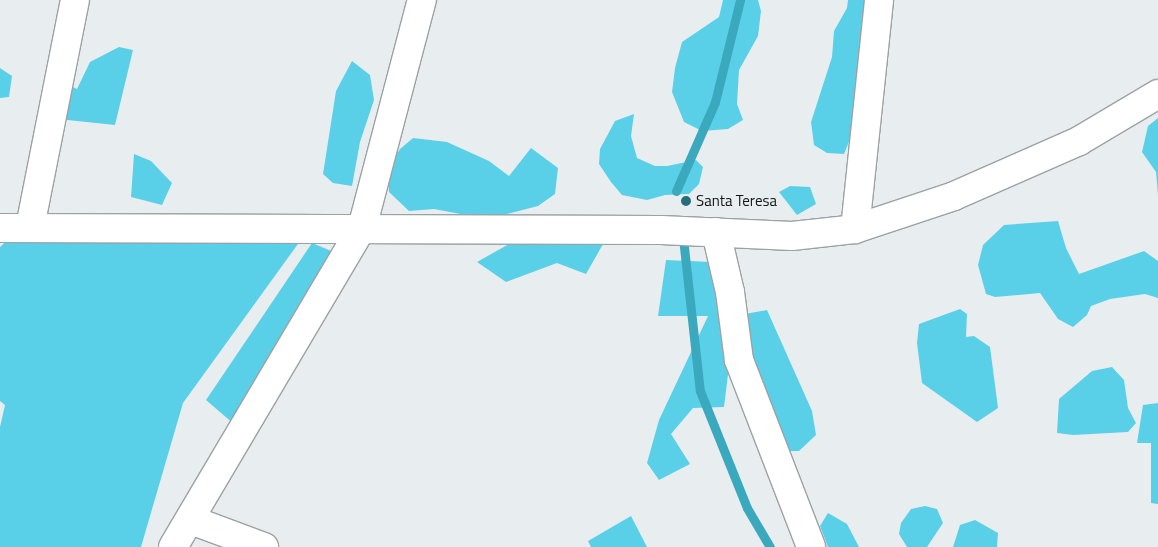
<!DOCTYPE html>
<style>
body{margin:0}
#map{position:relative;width:1158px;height:547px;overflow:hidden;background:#e8eef0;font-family:"Titillium Web",sans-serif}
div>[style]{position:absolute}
.green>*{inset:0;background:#5ad0e8}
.stream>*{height:9px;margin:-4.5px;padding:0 4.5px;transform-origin:4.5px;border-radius:4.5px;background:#3aa8bd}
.roads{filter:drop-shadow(1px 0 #9ca2a3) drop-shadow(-1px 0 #9ca2a3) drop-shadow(0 1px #9ca2a3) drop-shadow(0 -1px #9ca2a3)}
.street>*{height:28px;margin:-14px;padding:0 14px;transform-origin:14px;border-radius:14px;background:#fff}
.dots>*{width:14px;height:14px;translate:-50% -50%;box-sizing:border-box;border:2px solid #e8eef0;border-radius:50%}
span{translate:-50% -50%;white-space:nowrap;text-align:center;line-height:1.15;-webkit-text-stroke:5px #e8eef0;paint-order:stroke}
.poi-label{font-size:15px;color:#121415}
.left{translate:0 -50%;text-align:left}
</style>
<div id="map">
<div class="green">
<i style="clip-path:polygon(723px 0,758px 0,761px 11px,758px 36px,739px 70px,737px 104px,743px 120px,728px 129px,702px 131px,684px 122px,672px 92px,675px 68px,682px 42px,719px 17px)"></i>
<i style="clip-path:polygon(848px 0,868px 0,857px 122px,844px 154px,827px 153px,814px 145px,811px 122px,832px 57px,834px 31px,847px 8px)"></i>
<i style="clip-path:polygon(119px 47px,133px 50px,115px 125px,58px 119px,67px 84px,77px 89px,90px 62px)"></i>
<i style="clip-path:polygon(352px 61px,370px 75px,374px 100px,360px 142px,352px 186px,333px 183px,323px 174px,336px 91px)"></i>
<i style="clip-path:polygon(0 68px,12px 76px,9px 97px,0 98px)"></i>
<i style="clip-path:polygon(634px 114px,631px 136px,637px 158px,655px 166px,667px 166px,696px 160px,703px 167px,699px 184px,689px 194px,665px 195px,647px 200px,622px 195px,611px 182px,599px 164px,600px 149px,615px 121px)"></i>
<i style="clip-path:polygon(1158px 118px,1158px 195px,1156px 172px,1142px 152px,1148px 126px)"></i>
<i style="clip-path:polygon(413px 138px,447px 142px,489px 161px,509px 176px,531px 148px,558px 168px,555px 194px,538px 206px,487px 219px,434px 209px,409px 211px,389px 192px,387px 169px,400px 149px)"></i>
<i style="clip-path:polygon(134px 154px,151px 161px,172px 183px,162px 205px,131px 197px)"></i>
<i style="clip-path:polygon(790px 186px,810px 187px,816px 204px,797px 215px,779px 192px)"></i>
<i style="clip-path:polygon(1058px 221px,1066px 248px,1079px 274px,1144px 251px,1158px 261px,1158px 298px,1145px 294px,1110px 299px,1091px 306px,1087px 315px,1073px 327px,1058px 319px,1040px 293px,995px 297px,986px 294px,978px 265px,983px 245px,1004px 225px)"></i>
<i style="clip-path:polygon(611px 230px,586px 274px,557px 263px,506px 282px,477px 262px,532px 231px)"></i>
<i style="clip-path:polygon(13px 235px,303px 237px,183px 403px,141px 547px,0 547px,0 427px,5px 405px,0 401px,0 247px)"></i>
<i style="clip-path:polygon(312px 243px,336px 253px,235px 425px,206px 400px)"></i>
<i style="clip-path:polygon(666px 260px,712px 262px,734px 326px,724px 407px,693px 408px,671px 434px,690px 464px,659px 480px,647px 463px,659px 420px,708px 316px,658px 316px)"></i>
<i style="clip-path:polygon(960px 309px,967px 314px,966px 337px,974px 336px,990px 347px,995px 385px,998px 408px,977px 422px,922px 383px,917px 343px,919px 324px)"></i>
<i style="clip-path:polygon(767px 310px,812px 411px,816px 435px,799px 451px,782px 451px,737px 349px,745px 314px)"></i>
<i style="clip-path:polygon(1112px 367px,1124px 380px,1128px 408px,1136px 423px,1128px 432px,1073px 435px,1057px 433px,1059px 399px,1092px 371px)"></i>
<i style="clip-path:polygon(1158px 403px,1158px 504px,1151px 503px,1151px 443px,1137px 443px,1143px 405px)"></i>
<i style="clip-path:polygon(925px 506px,937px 509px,943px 523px,927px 547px,907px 547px,899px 534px,901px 523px,911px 509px)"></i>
<i style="clip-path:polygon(828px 513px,847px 524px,859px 547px,828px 547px,820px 526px)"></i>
<i style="clip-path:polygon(631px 516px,647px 547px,591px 547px,588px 541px)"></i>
<i style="clip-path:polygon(975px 520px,998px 533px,997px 547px,953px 547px,960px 525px)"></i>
</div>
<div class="stream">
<i style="left:676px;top:191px;width:97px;rotate:-66.3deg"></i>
<i style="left:715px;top:102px;width:105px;rotate:-76.2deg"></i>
<i style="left:683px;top:238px;width:154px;rotate:83.7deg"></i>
<i style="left:700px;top:391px;width:126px;rotate:68.1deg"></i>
<i style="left:747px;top:508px;width:45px;rotate:59.5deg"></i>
</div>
<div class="roads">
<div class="street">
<i style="left:30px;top:227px;width:231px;rotate:-78.8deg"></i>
<i style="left:0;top:228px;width:661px;rotate:0.17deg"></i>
<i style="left:661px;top:230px;width:131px;rotate:2.6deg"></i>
<i style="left:792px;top:236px;width:63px;rotate:-6.3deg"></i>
<i style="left:855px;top:229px;width:104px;rotate:-18.4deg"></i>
<i style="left:954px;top:196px;width:137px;rotate:-23.7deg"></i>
<i style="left:1079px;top:141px;width:92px;rotate:-30.7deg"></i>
<i style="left:855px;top:229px;width:230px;rotate:-84deg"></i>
<i style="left:716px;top:232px;width:62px;rotate:76.9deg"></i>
<i style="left:730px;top:292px;width:69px;rotate:82.5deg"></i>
<i style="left:739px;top:360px;width:200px;rotate:68.9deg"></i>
<i style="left:191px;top:520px;width:78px;rotate:20.3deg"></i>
<i style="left:173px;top:547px;width:371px;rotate:-59.4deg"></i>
<i style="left:362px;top:228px;width:236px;rotate:-75.3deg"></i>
</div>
</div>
<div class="dots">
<i style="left:686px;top:201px;background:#276d7b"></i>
</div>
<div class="poi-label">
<span class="left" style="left:696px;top:201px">Santa Teresa</span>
</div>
</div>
